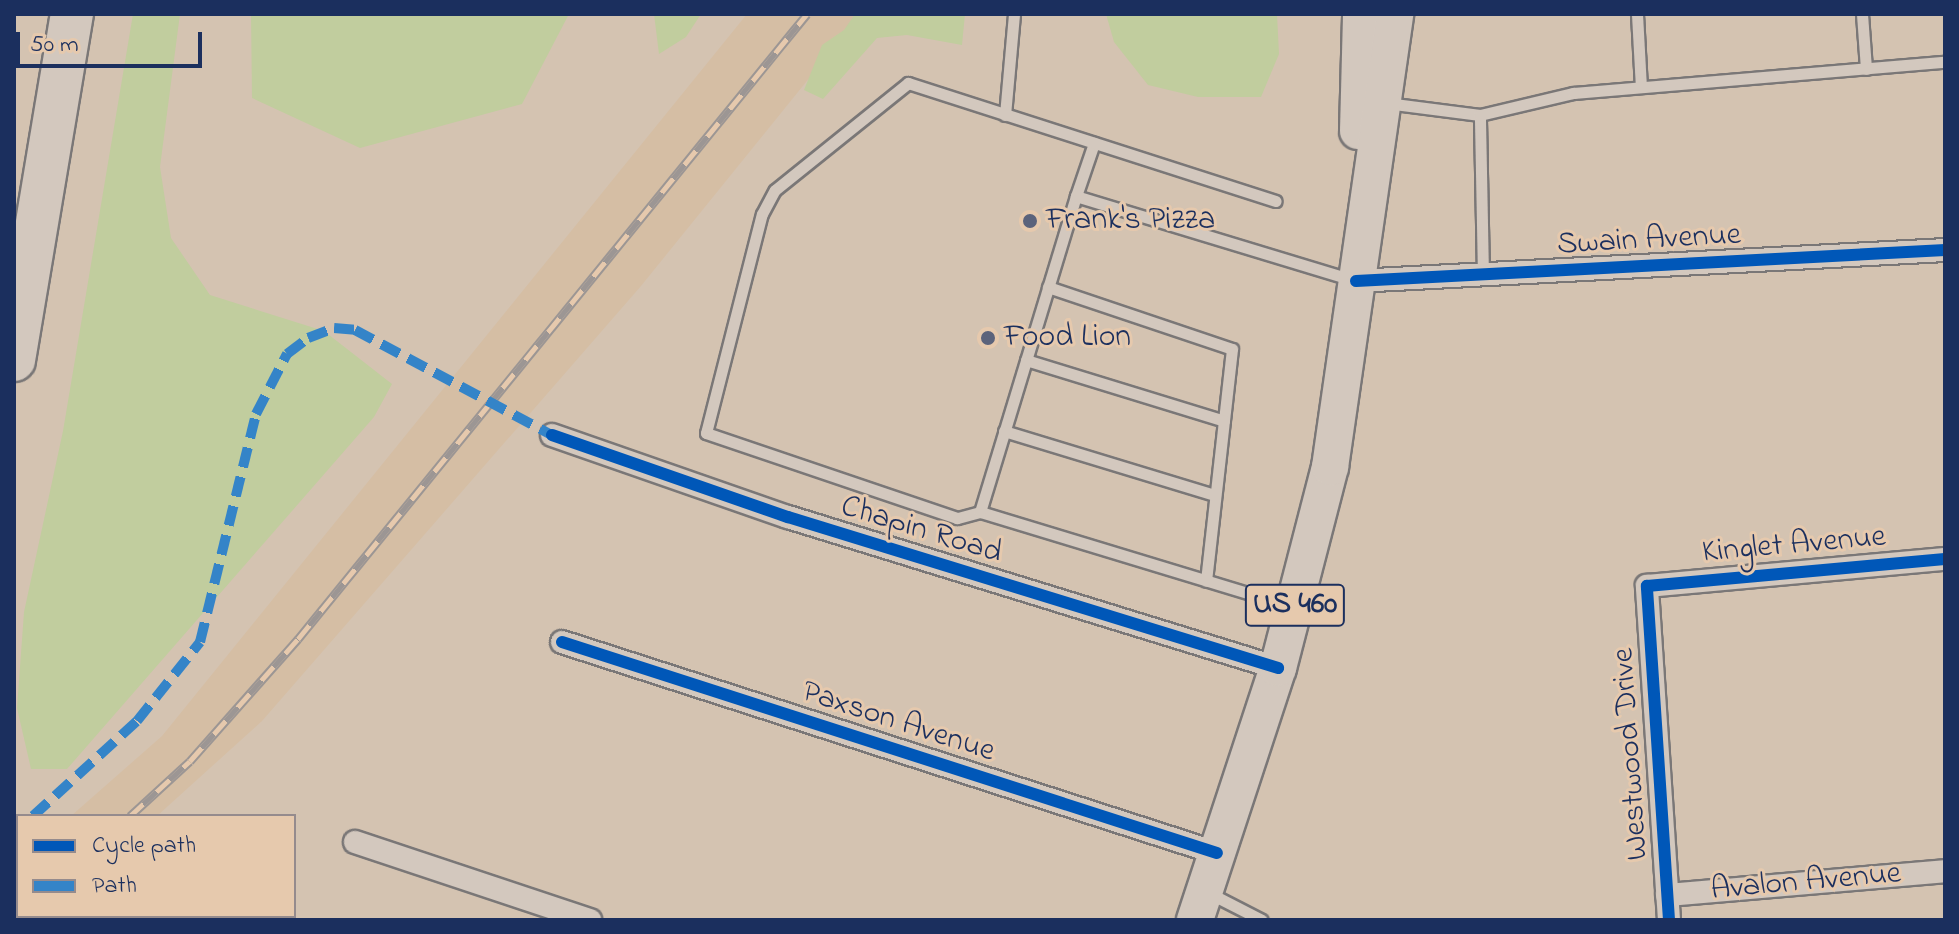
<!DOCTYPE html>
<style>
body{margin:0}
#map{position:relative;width:1959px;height:934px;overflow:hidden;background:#d4c3b1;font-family:"Indie Flower",sans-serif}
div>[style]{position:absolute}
.built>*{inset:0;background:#d5bea4}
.green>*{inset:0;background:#c1cd9e}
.roads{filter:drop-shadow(2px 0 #7a7777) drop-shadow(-2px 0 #7a7777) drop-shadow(0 2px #7a7777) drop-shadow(0 -2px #7a7777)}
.lane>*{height:11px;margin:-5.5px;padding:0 5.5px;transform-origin:5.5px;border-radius:5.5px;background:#d3c8be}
.street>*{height:22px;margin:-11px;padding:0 11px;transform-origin:11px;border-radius:11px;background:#d3c8be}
.primary>*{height:36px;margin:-18px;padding:0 18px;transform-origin:18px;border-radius:18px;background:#d3c8be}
.highway>*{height:42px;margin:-21px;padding:0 21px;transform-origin:21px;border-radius:21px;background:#d3c8be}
.rail>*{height:9px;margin-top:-4.5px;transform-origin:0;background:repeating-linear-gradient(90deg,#e6c9ad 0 18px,#9c9694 0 36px);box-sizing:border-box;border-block:2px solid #9c9694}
.quiet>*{height:10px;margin-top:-5px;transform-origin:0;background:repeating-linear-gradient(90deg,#3484c8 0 20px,transparent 0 30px)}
.cycleway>*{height:12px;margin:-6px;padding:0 6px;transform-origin:6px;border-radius:6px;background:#0057b8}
.dots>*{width:22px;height:22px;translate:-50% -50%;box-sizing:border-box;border:4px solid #e6c9ad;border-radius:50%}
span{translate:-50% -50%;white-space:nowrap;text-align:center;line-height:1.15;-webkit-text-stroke:6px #e6c9ad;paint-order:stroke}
.shield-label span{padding:2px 6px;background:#e6c9ad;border:2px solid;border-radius:6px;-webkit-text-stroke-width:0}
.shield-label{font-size:30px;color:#1b2f5e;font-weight:700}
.poi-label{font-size:32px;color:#1b2f5e}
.left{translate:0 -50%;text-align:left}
.street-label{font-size:32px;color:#1b2f5e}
.frame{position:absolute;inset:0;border:16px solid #1b2f5e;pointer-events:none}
.legend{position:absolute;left:16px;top:814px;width:280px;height:104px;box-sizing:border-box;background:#e6c9ad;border:2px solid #958b8d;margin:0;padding:10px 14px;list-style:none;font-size:24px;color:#1b2f5e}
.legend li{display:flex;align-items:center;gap:16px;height:40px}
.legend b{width:40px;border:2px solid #958b8d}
.scale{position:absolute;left:16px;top:32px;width:186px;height:36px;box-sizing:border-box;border:4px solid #1b2f5e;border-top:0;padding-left:10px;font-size:24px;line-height:28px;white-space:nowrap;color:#1b2f5e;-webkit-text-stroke:6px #e6c9ad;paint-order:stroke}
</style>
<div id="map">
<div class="built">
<i style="clip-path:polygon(747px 14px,861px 14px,641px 286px,262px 721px,157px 816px,71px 816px,162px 736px)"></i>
</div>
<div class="green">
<i style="clip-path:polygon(133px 14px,180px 14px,160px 167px,171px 238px,210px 295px,324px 331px,392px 384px,374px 417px,67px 769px,31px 769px,17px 708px,24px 612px,63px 431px)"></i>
<i style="clip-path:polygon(251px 14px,569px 14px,522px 104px,360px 148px,252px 98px)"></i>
<i style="clip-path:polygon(654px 14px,701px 14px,686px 37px,659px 54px)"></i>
<i style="clip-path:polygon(855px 14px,965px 14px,962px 45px,907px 35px,877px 38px,823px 99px,804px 90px,822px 45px,844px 30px)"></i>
<i style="clip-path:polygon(1106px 14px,1277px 14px,1279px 54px,1261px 97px,1198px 97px,1148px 85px,1114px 42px)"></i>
</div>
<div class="roads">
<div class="lane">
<i style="left:1637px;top:14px;width:73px;rotate:86.9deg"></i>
<i style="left:1862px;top:14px;width:55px;rotate:85.8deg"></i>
<i style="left:1386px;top:103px;width:95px;rotate:7.3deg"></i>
<i style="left:1005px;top:115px;width:101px;rotate:-84.9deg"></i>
<i style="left:1076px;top:196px;width:56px;rotate:-71.2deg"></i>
<i style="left:1483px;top:276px;width:161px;rotate:-91.1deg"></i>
<i style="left:1480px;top:115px;width:96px;rotate:-13.3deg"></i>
<i style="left:1573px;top:93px;width:373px;rotate:-4.8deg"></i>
<i style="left:1048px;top:287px;width:194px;rotate:18.6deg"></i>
<i style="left:1232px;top:349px;width:233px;rotate:96.4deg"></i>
<i style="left:1026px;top:360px;width:207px;rotate:17.1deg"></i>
<i style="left:1004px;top:431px;width:220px;rotate:16.9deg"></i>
<i style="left:980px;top:512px;width:24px;rotate:165deg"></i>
<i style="left:957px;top:518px;width:265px;rotate:-161.3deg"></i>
<i style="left:706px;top:433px;width:226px;rotate:-75.7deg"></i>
<i style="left:762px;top:214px;width:27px;rotate:-62deg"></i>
<i style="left:775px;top:190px;width:171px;rotate:-38.8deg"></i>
<i style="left:908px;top:83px;width:386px;rotate:17.8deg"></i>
<i style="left:1290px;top:606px;width:324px;rotate:-163.1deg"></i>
<i style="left:980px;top:512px;width:330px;rotate:-73.1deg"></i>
<i style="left:1076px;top:196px;width:289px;rotate:16.9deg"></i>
<i style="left:1209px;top:893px;width:59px;rotate:27deg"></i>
</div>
<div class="street">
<i style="left:1356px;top:281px;width:590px;rotate:-3.01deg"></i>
<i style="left:552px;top:435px;width:250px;rotate:19.2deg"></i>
<i style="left:788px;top:517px;width:513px;rotate:17.13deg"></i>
<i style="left:562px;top:642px;width:688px;rotate:17.86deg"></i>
<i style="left:355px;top:842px;width:248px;rotate:18.4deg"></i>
<i style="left:1667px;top:895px;width:279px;rotate:-4.9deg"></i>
<i style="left:1669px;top:920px;width:335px;rotate:-93.8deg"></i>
<i style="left:1647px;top:586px;width:299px;rotate:-5.2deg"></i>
</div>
<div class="primary">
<i style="left:1358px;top:131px;width:117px;rotate:-88.5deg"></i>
<i style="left:1195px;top:920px;width:265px;rotate:-71.8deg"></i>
<i style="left:1278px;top:668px;width:208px;rotate:-75.5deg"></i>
<i style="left:1330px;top:467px;width:458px;rotate:-81.8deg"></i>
</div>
<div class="highway">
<i style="left:14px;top:360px;width:351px;rotate:-80.5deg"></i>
</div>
</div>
<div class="rail">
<i style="left:130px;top:816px;width:81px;rotate:-42.5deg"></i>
<i style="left:190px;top:761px;width:163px;rotate:-48.5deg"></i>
<i style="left:298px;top:639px;width:806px;rotate:-50.84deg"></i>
<i style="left:15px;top:920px;width:6px;rotate:-39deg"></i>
</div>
<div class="quiet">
<i style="left:33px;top:816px;width:141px;rotate:-42.4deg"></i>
<i style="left:137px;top:721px;width:101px;rotate:-51.4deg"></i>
<i style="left:200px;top:642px;width:235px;rotate:-76.2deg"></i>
<i style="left:256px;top:414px;width:68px;rotate:-62.7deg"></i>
<i style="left:287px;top:354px;width:26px;rotate:-37deg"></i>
<i style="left:308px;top:338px;width:28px;rotate:-21deg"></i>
<i style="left:334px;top:328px;width:21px;rotate:5deg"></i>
<i style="left:355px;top:330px;width:223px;rotate:28.1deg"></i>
<i style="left:14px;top:833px;width:6px;rotate:-45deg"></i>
</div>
<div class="cycleway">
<i style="left:1356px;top:281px;width:590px;rotate:-3.01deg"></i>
<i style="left:552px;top:435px;width:250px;rotate:19.2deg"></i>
<i style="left:788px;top:517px;width:513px;rotate:17.13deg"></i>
<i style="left:562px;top:642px;width:688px;rotate:17.86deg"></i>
<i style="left:1669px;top:920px;width:335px;rotate:-93.8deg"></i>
<i style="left:1647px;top:586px;width:299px;rotate:-5.2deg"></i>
</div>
<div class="dots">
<i style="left:1030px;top:221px;background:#5c637b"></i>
<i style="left:988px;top:338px;background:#5c637b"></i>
</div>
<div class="shield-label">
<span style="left:1295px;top:605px">US 460</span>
</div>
<div class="poi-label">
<span class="left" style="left:1046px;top:221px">Frank's Pizza</span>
<span class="left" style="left:1004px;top:338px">Food Lion</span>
</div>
<div class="street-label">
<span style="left:1649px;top:241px;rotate:-3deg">Swain Avenue</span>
<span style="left:921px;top:531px;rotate:17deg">Chapin Road</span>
<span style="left:1794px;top:546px;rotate:-5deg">Kinglet Avenue</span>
<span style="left:898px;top:723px;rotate:18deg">Paxson Avenue</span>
<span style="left:1632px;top:754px;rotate:-94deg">Westwood Drive</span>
<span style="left:1806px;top:883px;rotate:-5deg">Avalon Avenue</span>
</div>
<div class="frame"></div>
<ul class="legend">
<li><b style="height:10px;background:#0057b8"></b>Cycle path</li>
<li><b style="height:10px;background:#3484c8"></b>Path</li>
</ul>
<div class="scale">50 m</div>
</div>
